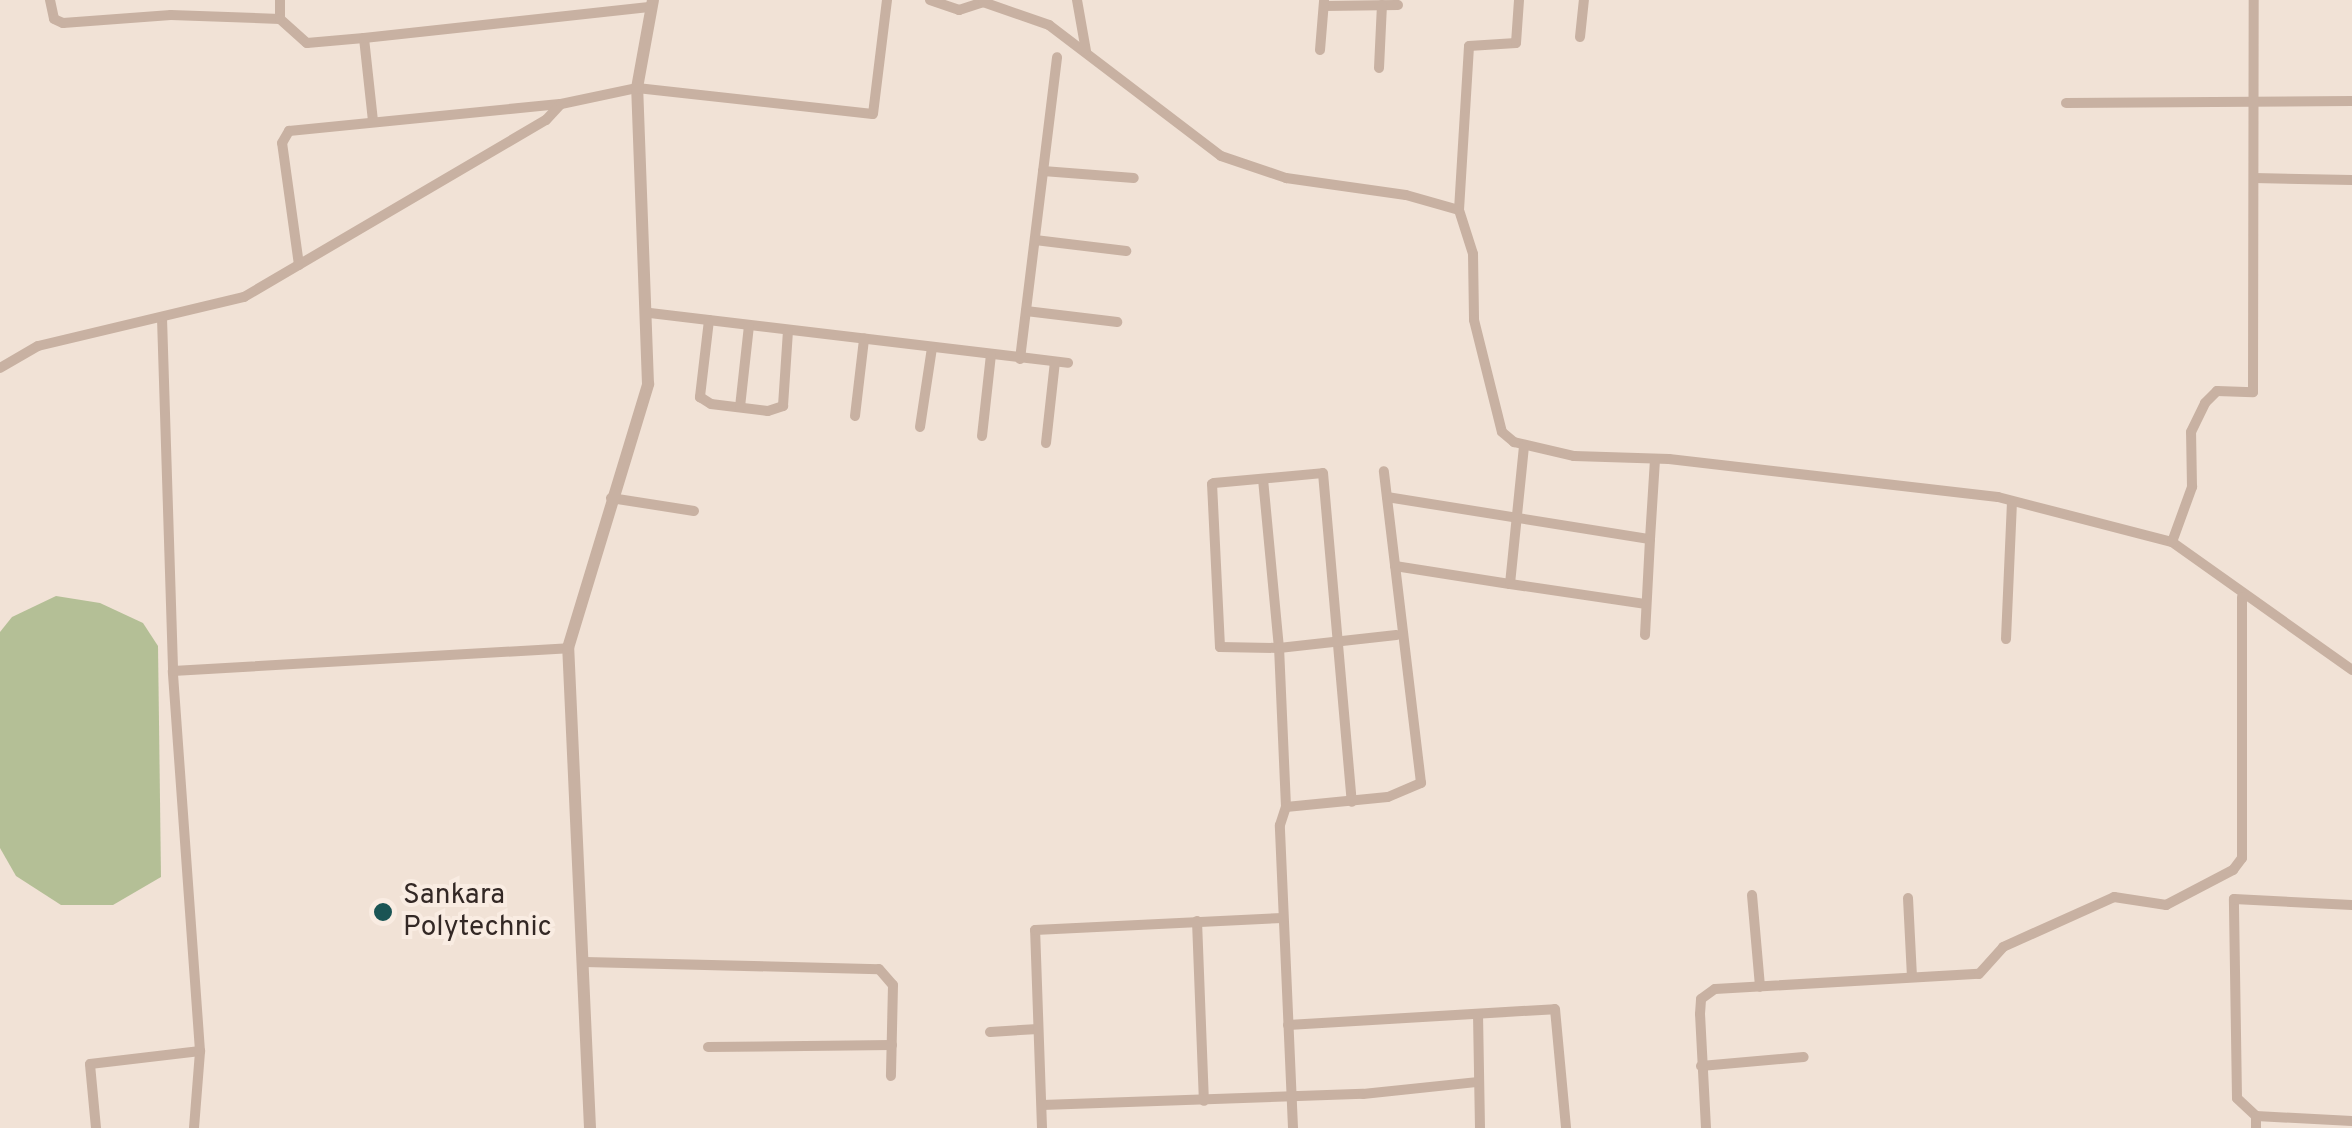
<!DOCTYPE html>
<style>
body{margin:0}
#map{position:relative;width:2352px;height:1128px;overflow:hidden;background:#f1e2d6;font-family:Overpass,sans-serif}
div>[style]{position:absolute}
.green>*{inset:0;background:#b4bf96}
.minor>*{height:10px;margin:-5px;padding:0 5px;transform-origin:5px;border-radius:5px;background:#c8b1a2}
.tertiary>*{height:12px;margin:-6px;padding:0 6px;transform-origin:6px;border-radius:6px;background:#c8b1a2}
.dots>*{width:28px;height:28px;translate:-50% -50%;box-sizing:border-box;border:5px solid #f9ece2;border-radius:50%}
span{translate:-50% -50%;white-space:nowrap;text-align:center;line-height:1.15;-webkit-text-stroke:8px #f9ece2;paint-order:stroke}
.poi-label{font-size:28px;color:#332825}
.left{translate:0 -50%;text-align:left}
</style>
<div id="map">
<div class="green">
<i style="clip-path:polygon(56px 596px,100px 603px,143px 623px,158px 646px,161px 877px,113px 905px,61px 905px,16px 876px,0 848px,0 632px,12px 617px)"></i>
</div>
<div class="minor">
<i style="left:50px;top:0;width:19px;rotate:78deg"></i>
<i style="left:54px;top:19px;width:10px;rotate:24deg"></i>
<i style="left:63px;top:23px;width:108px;rotate:-4.2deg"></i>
<i style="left:171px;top:15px;width:109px;rotate:2.1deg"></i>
<i style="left:280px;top:0;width:19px;rotate:90deg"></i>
<i style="left:280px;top:19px;width:36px;rotate:42deg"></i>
<i style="left:307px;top:43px;width:57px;rotate:-5deg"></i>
<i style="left:930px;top:0;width:31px;rotate:19deg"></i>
<i style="left:959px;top:10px;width:25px;rotate:-18deg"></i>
<i style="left:983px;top:2px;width:70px;rotate:19.2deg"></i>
<i style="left:1049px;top:25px;width:216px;rotate:37.3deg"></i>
<i style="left:1221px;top:156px;width:69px;rotate:18.7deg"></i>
<i style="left:1286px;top:178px;width:121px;rotate:8.1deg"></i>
<i style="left:1406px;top:195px;width:55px;rotate:15.8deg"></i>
<i style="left:1459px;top:210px;width:46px;rotate:72.3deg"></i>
<i style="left:1473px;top:254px;width:66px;rotate:89.1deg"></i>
<i style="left:1474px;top:320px;width:115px;rotate:76deg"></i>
<i style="left:1502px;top:432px;width:16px;rotate:40deg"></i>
<i style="left:1514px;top:442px;width:62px;rotate:13.1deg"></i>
<i style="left:1574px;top:456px;width:95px;rotate:1.8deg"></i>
<i style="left:1669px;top:459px;width:331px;rotate:6.6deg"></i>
<i style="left:1998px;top:497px;width:180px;rotate:14.5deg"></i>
<i style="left:2172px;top:542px;width:221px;rotate:35.4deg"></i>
<i style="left:1077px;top:0;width:52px;rotate:80deg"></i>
<i style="left:1324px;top:6px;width:74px;rotate:-0.8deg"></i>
<i style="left:1580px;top:37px;width:37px;rotate:-84deg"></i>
<i style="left:1320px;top:50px;width:49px;rotate:-85.3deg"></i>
<i style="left:1379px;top:68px;width:63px;rotate:-87.3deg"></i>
<i style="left:2066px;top:103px;width:286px;rotate:-0.4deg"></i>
<i style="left:373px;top:121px;width:83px;rotate:-96.2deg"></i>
<i style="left:364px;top:38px;width:289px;rotate:-6.2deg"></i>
<i style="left:1043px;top:171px;width:91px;rotate:4.4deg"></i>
<i style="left:2254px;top:178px;width:98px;rotate:1.2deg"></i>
<i style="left:1459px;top:210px;width:164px;rotate:-86.5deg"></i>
<i style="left:1469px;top:46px;width:47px;rotate:-3.7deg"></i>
<i style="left:1516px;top:43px;width:43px;rotate:-86deg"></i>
<i style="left:1035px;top:240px;width:92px;rotate:6.9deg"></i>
<i style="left:299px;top:265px;width:123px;rotate:-97.9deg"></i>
<i style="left:282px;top:143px;width:14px;rotate:-60deg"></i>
<i style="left:289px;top:131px;width:272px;rotate:-5.7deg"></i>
<i style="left:1026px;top:311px;width:92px;rotate:6.9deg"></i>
<i style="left:650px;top:313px;width:421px;rotate:6.8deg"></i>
<i style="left:162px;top:318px;width:353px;rotate:88.2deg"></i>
<i style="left:709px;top:320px;width:78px;rotate:96.7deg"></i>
<i style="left:700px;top:397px;width:13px;rotate:32deg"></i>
<i style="left:711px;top:404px;width:57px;rotate:7deg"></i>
<i style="left:768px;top:411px;width:16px;rotate:-18deg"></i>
<i style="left:783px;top:406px;width:75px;rotate:-86.2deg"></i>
<i style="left:1020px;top:359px;width:304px;rotate:-83deg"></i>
<i style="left:0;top:368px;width:44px;rotate:-30.1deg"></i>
<i style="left:38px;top:346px;width:212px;rotate:-13.4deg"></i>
<i style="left:244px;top:297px;width:350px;rotate:-30.4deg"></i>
<i style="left:546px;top:120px;width:22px;rotate:-47deg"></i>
<i style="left:561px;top:104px;width:78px;rotate:-11.9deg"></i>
<i style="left:637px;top:88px;width:237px;rotate:6.3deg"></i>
<i style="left:873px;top:114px;width:115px;rotate:-83deg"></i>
<i style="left:740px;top:407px;width:81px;rotate:-83.7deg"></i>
<i style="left:855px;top:416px;width:78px;rotate:-83.3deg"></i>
<i style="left:920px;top:427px;width:80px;rotate:-81.4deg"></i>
<i style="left:982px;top:436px;width:81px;rotate:-83.7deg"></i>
<i style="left:1046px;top:443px;width:81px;rotate:-83.7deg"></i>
<i style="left:1263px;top:479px;width:170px;rotate:84.6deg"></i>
<i style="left:1279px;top:648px;width:59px;rotate:-179deg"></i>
<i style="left:1220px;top:647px;width:163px;rotate:-92.8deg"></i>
<i style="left:1212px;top:484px;width:2px;rotate:-27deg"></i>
<i style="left:1214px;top:483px;width:109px;rotate:-5.2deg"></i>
<i style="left:1323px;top:473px;width:330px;rotate:85deg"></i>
<i style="left:1387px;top:497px;width:266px;rotate:9.1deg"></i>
<i style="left:1650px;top:539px;width:80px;rotate:-86.4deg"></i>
<i style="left:611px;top:498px;width:84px;rotate:8.9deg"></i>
<i style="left:2172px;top:542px;width:59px;rotate:-70deg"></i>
<i style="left:2192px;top:487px;width:55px;rotate:-91deg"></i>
<i style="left:2191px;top:432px;width:32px;rotate:-64deg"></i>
<i style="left:2205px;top:403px;width:17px;rotate:-45deg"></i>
<i style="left:2217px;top:391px;width:36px;rotate:2deg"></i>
<i style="left:2253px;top:392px;width:392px;rotate:-89.9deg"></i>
<i style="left:1395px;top:566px;width:116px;rotate:8.9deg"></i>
<i style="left:1510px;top:584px;width:138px;rotate:-84.2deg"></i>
<i style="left:1510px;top:584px;width:136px;rotate:8.4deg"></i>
<i style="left:1645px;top:635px;width:96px;rotate:-87deg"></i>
<i style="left:2006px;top:639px;width:136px;rotate:-87.5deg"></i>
<i style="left:1286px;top:807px;width:159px;rotate:-92.5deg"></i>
<i style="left:1279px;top:648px;width:118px;rotate:-6.3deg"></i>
<i style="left:1752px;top:895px;width:92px;rotate:85deg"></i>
<i style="left:1908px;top:898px;width:79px;rotate:87.1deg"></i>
<i style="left:1197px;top:921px;width:180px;rotate:87.8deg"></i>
<i style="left:585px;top:962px;width:294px;rotate:1.4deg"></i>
<i style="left:879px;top:969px;width:21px;rotate:49deg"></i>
<i style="left:893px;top:985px;width:91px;rotate:91.3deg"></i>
<i style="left:1478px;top:1014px;width:114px;rotate:89deg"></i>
<i style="left:1288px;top:1025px;width:267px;rotate:-3.4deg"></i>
<i style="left:1555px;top:1009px;width:120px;rotate:84.7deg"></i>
<i style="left:990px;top:1032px;width:48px;rotate:-3.6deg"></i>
<i style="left:708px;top:1047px;width:184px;rotate:-0.6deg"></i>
<i style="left:1701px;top:1066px;width:103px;rotate:-5deg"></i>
<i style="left:1042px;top:1105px;width:321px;rotate:-2deg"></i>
<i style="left:1363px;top:1094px;width:116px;rotate:-6deg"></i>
<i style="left:2256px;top:1116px;width:26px;rotate:-137deg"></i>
<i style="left:2237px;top:1098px;width:199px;rotate:-90.9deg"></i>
<i style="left:2234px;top:899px;width:118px;rotate:2.9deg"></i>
<i style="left:96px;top:1128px;width:64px;rotate:-95.4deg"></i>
<i style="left:90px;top:1064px;width:111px;rotate:-6.7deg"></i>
<i style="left:194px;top:1128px;width:77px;rotate:-85.5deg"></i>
<i style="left:200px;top:1051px;width:381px;rotate:-94.1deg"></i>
<i style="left:173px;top:671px;width:396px;rotate:-3.3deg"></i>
<i style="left:1042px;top:1128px;width:198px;rotate:-92deg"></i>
<i style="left:1035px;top:930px;width:248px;rotate:-2.8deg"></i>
<i style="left:1293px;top:1128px;width:303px;rotate:-92.5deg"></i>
<i style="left:1280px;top:825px;width:19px;rotate:-72deg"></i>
<i style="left:1286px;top:807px;width:102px;rotate:-5.6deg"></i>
<i style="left:1388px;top:797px;width:36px;rotate:-23deg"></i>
<i style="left:1421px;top:783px;width:314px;rotate:-96.8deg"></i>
<i style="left:1706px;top:1128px;width:114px;rotate:-93deg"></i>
<i style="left:1700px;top:1014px;width:15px;rotate:-86deg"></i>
<i style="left:1701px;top:999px;width:17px;rotate:-36deg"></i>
<i style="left:1715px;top:989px;width:264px;rotate:-3.3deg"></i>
<i style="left:1979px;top:974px;width:36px;rotate:-48deg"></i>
<i style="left:2003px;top:947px;width:122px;rotate:-24.2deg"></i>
<i style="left:2114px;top:897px;width:53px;rotate:8.7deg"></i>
<i style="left:2166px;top:905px;width:76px;rotate:-27.6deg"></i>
<i style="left:2233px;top:870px;width:15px;rotate:-53deg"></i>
<i style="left:2242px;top:858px;width:261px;rotate:-90deg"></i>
<i style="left:2256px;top:1128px;width:12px;rotate:-90deg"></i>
<i style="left:2256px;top:1116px;width:96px;rotate:3deg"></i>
</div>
<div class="tertiary">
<i style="left:590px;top:1128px;width:481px;rotate:-92.6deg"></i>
<i style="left:568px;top:648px;width:276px;rotate:-73.1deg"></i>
<i style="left:648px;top:384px;width:296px;rotate:-92.1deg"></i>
<i style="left:637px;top:88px;width:89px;rotate:-79.7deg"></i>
</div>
<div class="dots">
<i style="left:383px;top:912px;background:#1a5454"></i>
</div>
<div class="poi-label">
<span class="left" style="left:403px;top:912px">Sankara<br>Polytechnic</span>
</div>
</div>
